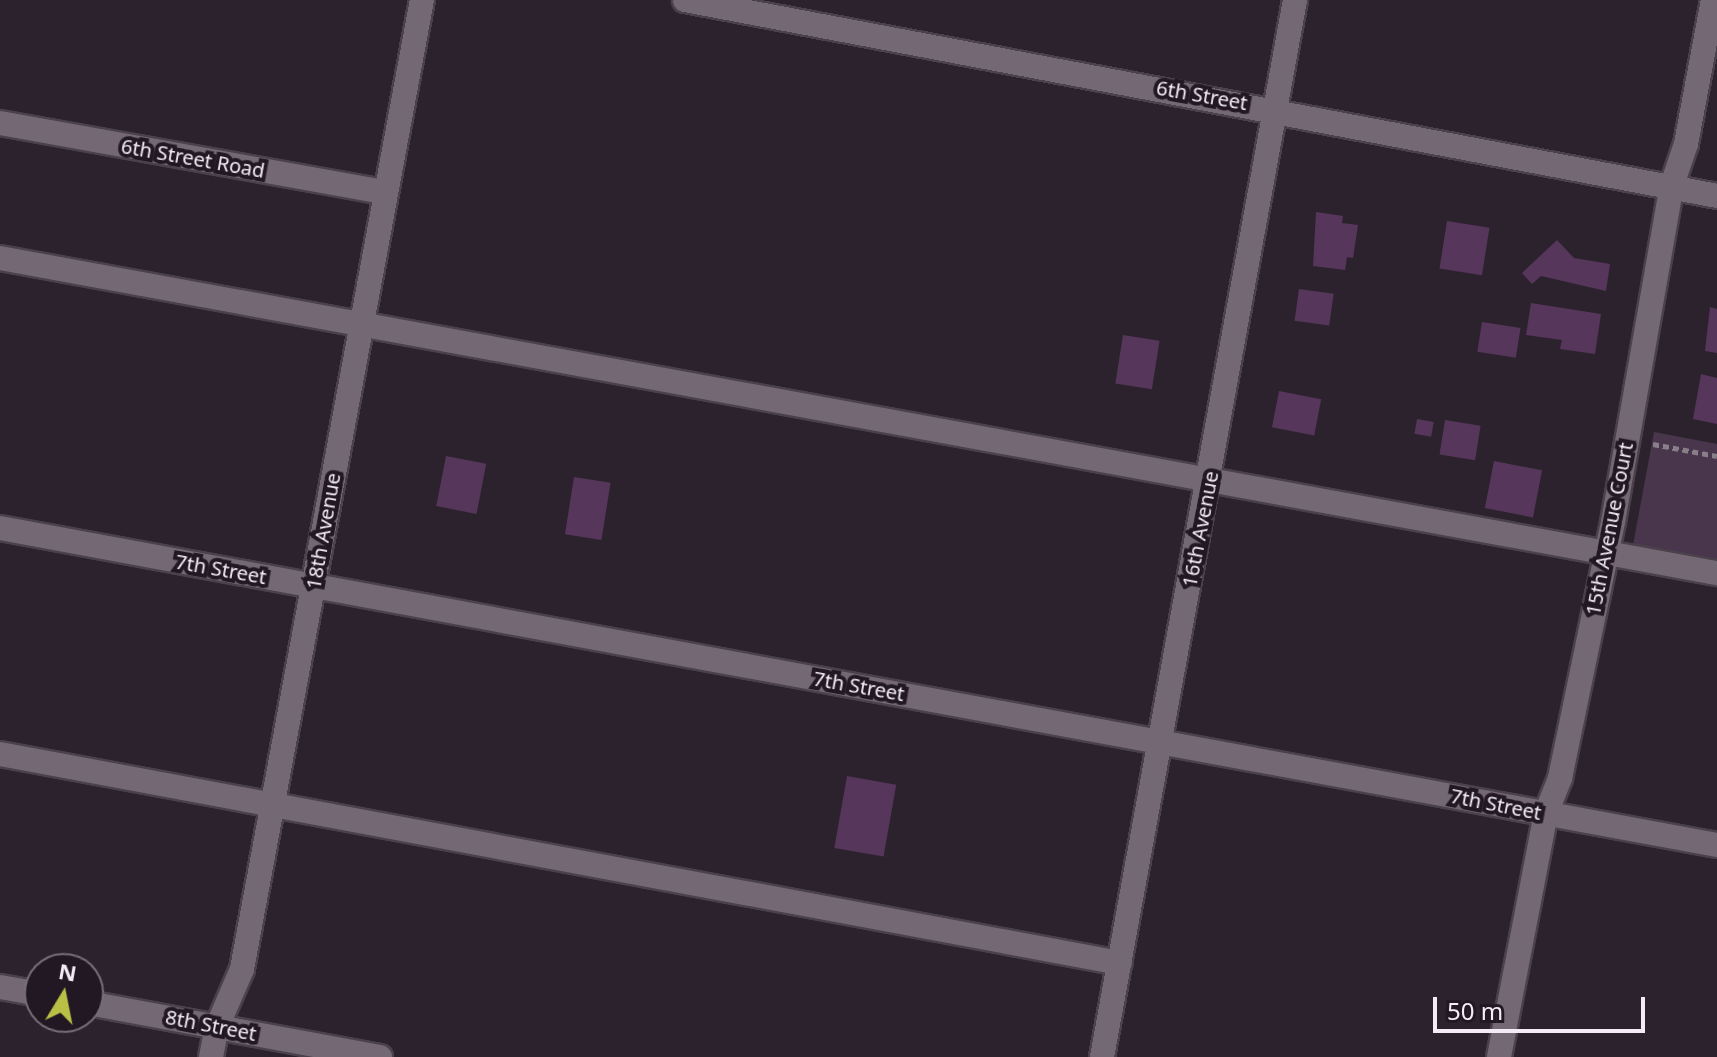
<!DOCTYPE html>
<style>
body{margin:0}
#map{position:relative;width:1717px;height:1057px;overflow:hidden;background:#2c222d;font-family:"Noto Sans",sans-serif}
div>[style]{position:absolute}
.green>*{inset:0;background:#49364c}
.building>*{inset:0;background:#56365b;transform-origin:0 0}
.path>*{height:5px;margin-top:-2.5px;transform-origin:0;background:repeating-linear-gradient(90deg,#887f89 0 6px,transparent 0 10px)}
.roads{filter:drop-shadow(2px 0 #4a414b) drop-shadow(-2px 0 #4a414b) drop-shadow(0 2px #4a414b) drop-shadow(0 -2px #4a414b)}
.minor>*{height:24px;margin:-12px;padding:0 12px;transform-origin:12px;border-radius:12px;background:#746875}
span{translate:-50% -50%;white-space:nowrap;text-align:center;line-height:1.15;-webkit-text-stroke:8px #221823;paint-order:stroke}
.street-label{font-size:20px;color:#f3ecf4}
.north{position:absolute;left:24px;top:953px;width:80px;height:80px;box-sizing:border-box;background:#221823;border:2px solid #766d77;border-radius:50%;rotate:10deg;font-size:22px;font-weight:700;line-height:32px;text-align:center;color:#f3ecf4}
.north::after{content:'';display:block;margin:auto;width:28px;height:36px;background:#bac046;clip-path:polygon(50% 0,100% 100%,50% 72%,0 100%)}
.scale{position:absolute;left:1433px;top:997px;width:212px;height:36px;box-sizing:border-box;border:4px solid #f3ecf4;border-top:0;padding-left:10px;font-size:24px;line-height:28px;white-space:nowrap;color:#f3ecf4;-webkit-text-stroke:6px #221823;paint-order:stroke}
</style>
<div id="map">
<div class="green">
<i style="clip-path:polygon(1654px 432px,1717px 444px,1717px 560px,1633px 545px)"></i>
</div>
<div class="building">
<i style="clip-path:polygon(1316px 212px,1343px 216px,1342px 223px,1358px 225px,1353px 258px,1347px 257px,1345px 270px,1313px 266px)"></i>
<i style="left:1447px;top:221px;width:43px;height:48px;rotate:9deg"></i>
<i style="clip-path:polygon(1557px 240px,1574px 258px,1610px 264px,1606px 291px,1541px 276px,1532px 284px,1522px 273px)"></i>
<i style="left:1299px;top:289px;width:35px;height:32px;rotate:8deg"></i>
<i style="clip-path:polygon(1531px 303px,1601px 314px,1595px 354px,1560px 349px,1562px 340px,1526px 335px)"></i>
<i style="clip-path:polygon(1710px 307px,1717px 309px,1717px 353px,1705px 351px)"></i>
<i style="left:1482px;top:322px;width:39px;height:30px;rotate:9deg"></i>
<i style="left:1123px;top:335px;width:37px;height:49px;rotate:9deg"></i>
<i style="clip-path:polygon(1701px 374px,1717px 378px,1717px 424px,1693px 419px)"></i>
<i style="left:1279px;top:391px;width:43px;height:37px;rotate:11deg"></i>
<i style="left:1417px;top:419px;width:17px;height:15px;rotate:10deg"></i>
<i style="left:1445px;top:420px;width:36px;height:35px;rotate:9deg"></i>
<i style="left:446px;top:456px;width:41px;height:51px;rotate:11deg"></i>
<i style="left:1494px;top:461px;width:49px;height:48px;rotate:11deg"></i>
<i style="left:574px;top:477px;width:37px;height:58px;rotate:9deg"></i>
<i style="left:847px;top:776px;width:50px;height:73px;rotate:10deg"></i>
</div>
<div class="path">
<i style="left:1653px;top:444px;width:65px;rotate:10.6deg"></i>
</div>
<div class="roads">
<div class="minor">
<i style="left:685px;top:0;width:1050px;rotate:10.75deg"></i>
<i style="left:0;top:123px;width:391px;rotate:10.2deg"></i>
<i style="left:0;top:258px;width:1746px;rotate:10.4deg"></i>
<i style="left:0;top:528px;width:1746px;rotate:10.46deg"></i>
<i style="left:0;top:754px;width:1139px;rotate:10.57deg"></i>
<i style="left:0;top:987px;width:41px;rotate:9.9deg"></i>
<i style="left:88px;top:1003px;width:297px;rotate:10.5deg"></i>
<i style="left:211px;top:1057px;width:31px;rotate:-79deg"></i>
<i style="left:217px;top:1027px;width:63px;rotate:-66.7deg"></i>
<i style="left:242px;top:969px;width:986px;rotate:-79.48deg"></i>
<i style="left:1102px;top:1057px;width:1074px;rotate:-79.65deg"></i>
<i style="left:1499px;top:1057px;width:248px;rotate:-79.1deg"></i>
<i style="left:1546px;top:813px;width:38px;rotate:-68deg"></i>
<i style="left:1560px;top:778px;width:261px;rotate:-78.3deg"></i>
<i style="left:1613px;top:522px;width:339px;rotate:-80.1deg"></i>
<i style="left:1671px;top:188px;width:46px;rotate:-71.2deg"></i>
<i style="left:1686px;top:144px;width:147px;rotate:-79.4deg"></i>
</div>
</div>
<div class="street-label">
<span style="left:1202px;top:95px;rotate:10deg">6th Street</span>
<span style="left:193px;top:158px;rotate:10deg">6th Street Road</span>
<span style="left:1200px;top:529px;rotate:-79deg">16th Avenue</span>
<span style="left:1609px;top:529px;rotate:-79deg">15th Avenue Court</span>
<span style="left:323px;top:531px;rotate:-80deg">18th Avenue</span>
<span style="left:221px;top:569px;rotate:10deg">7th Street</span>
<span style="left:859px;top:686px;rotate:10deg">7th Street</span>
<span style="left:1496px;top:804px;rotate:11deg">7th Street</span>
<span style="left:211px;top:1025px;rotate:11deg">8th Street</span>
</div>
<div class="north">N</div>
<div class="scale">50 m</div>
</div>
